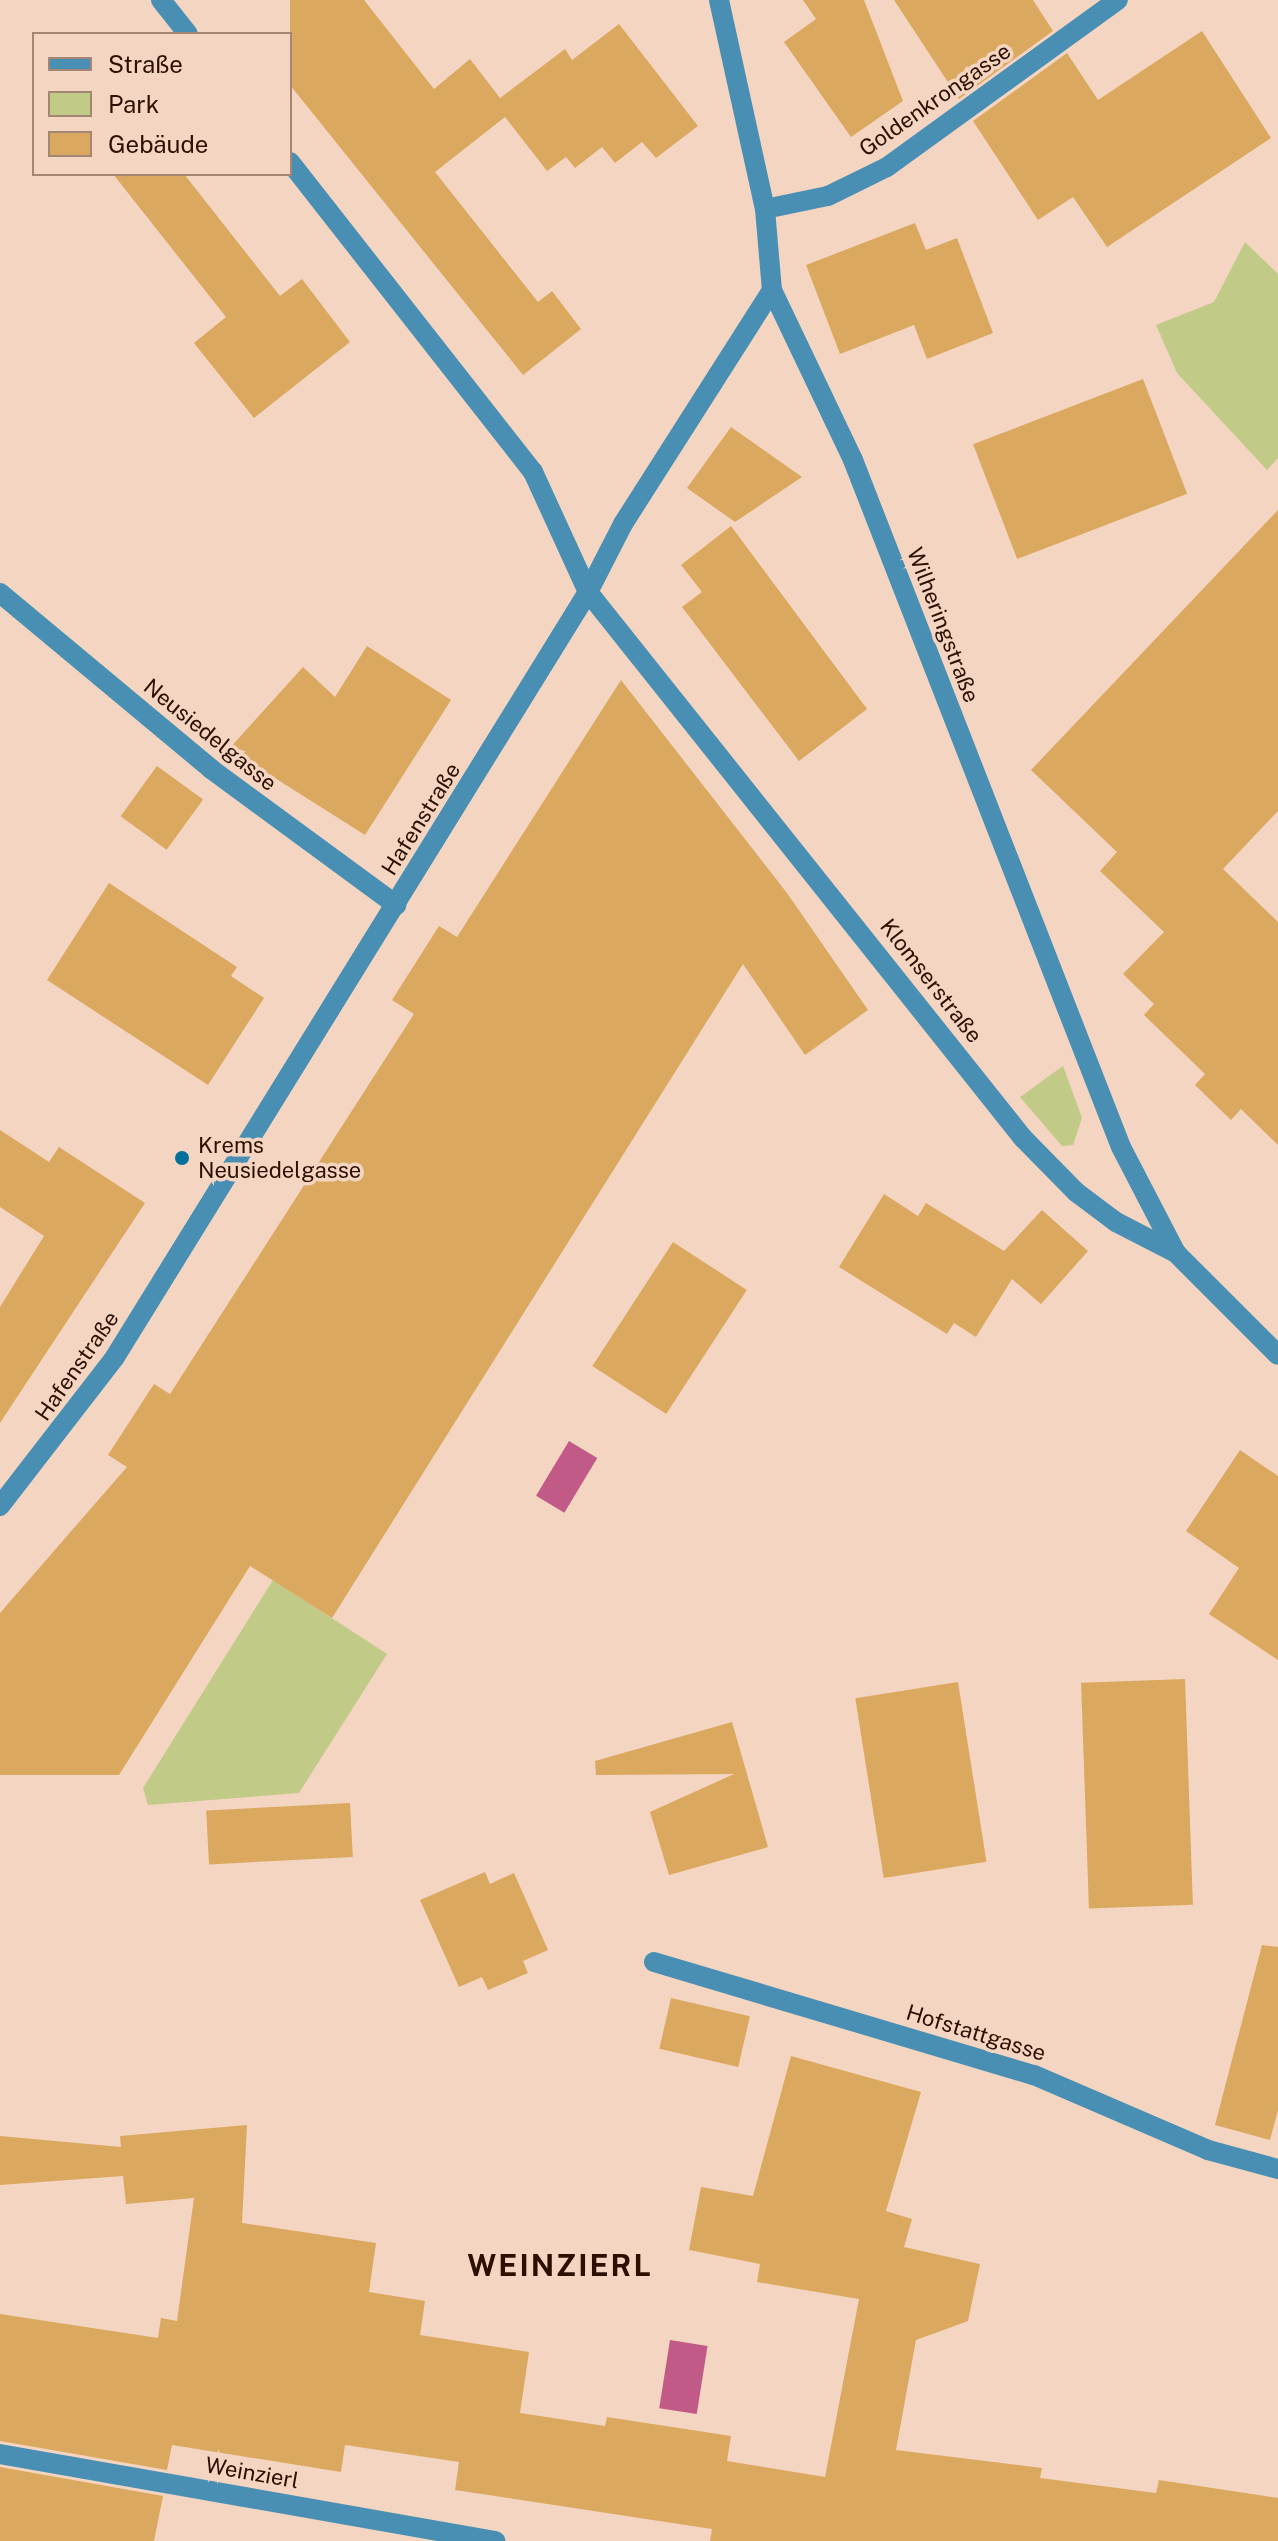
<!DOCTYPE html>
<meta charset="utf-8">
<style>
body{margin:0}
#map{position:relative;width:1278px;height:2541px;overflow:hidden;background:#f4d5c2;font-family:"Public Sans",sans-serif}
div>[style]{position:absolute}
.green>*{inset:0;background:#c1ca86}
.water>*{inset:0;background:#c15a87;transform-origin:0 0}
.building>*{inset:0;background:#dba85f;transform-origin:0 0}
.minor>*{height:20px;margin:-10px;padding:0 10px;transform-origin:10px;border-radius:10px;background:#498fb4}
.tertiary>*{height:20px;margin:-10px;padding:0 10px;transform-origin:10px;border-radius:10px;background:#498fb4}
.dots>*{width:22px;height:22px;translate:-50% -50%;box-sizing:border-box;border:4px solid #f4d5c2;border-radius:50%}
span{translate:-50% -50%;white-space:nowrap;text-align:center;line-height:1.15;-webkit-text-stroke:7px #f4d5c2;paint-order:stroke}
.street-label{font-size:22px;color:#2b1000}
.poi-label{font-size:22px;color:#2b1000}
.left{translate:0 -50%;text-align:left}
.district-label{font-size:30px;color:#2b1000;font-weight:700;letter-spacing:2px}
.legend{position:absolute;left:32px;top:32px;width:260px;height:144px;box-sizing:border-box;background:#f4d5c2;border:2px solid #a48674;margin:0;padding:10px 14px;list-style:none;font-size:24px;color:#2b1000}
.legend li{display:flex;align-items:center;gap:16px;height:40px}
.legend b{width:40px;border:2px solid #a48674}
</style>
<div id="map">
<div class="green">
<i style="clip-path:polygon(1245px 242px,1278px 274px,1278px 458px,1267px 470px,1177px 373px,1156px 325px,1214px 302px)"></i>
<i style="clip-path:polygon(1063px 1066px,1082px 1118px,1073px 1145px,1062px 1146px,1020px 1097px)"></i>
<i style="clip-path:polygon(273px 1580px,387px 1654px,299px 1793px,148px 1805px,143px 1788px)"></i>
</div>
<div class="water">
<i style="left:569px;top:1441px;width:33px;height:64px;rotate:31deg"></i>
<i style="left:670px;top:2340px;width:38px;height:69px;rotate:9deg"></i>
</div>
<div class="building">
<i style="clip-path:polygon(290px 0,364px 0,434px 89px,470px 59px,500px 98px,565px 49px,572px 60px,619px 24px,698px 126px,656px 158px,642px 142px,615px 163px,602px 147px,575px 168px,566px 157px,547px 171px,505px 117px,435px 172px,538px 302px,552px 291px,581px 329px,523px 375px,290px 85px)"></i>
<i style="clip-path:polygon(803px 0,864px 0,903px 101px,851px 137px,784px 42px,816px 19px)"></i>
<i style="clip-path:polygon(894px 0,1033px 0,1053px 31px,959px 99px)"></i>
<i style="clip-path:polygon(1202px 31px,1271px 138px,1107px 247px,1073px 197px,1038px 220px,973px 121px,1067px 53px,1098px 100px)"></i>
<i style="clip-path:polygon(113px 174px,184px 174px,280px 296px,302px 279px,350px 342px,254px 418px,194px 343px,226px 317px)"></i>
<i style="clip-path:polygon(915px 223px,926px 250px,957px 238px,993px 333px,927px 359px,914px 325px,840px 354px,806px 265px)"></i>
<i style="left:1143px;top:379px;width:123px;height:182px;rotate:69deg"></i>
<i style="clip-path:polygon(731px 427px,802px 477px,735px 522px,687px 488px)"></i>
<i style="clip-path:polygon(1278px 510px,1278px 811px,1223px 869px,1278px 922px,1278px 1145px,1241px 1109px,1231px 1120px,1195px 1085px,1205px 1074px,1144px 1015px,1154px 1004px,1123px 974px,1164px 932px,1100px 871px,1117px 852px,1031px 770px)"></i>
<i style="clip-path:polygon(731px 526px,867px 709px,799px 761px,682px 607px,702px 592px,681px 565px)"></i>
<i style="clip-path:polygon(367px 646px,451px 700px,365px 835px,229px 749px,303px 667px,335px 697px)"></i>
<i style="clip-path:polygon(621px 680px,787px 893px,868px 1010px,805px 1055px,743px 964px,332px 1618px,250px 1566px,119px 1775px,0 1775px,0 1613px,127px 1467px,108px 1455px,154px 1384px,170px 1394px,414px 1014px,392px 1000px,439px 926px,457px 937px)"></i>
<i style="left:157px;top:766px;width:57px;height:62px;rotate:36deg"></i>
<i style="clip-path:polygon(109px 883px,237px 967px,231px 976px,264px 998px,208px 1085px,47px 980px)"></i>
<i style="clip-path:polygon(0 1130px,49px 1162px,59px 1147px,145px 1203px,0 1423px,0 1307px,44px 1236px,0 1207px)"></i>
<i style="clip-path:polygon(884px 1194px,918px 1216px,926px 1203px,1004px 1251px,1042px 1210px,1088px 1251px,1041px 1304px,1012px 1279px,976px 1337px,954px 1323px,947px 1334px,839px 1267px)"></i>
<i style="left:673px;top:1242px;width:88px;height:148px;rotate:33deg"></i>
<i style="clip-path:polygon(1240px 1450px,1278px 1476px,1278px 1660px,1209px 1614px,1239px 1568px,1186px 1531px)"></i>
<i style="left:1185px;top:1679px;width:226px;height:104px;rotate:88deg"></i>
<i style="left:958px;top:1682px;width:182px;height:104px;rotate:81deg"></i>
<i style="clip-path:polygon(732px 1722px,768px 1847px,669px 1875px,650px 1812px,734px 1774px,596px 1775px,595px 1761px)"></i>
<i style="left:350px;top:1803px;width:54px;height:144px;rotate:87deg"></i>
<i style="clip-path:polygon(485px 1872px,490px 1884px,514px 1873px,548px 1950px,523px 1961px,528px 1973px,488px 1990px,482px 1977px,459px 1987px,420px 1900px)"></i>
<i style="clip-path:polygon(1262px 1945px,1278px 1947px,1278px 2110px,1270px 2140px,1215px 2125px)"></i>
<i style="left:671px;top:1998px;width:81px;height:52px;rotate:13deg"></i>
<i style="clip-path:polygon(791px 2056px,921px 2092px,886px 2211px,912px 2219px,904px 2247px,980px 2264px,968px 2321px,916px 2340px,896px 2450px,1042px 2468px,1040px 2478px,1156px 2493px,1159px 2480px,1278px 2498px,1278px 2541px,710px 2541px,712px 2529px,455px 2490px,459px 2462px,345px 2445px,341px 2472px,172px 2445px,167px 2470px,0 2441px,0 2314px,158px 2338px,161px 2318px,177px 2321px,194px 2198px,126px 2204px,123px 2176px,0 2185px,0 2136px,121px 2147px,120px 2136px,247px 2125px,242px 2223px,376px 2243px,369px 2292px,425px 2301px,420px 2335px,529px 2352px,520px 2413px,605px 2426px,607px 2417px,731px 2436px,727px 2461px,825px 2477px,859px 2299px,757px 2282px,760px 2264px,689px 2250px,701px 2187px,753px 2196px)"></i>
<i style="clip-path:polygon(0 2467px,163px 2496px,154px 2541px,0 2541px)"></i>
</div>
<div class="minor">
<i style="left:719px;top:0;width:214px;rotate:77.6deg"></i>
<i style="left:765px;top:209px;width:81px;rotate:85.1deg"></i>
<i style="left:772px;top:290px;width:188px;rotate:64.5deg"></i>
<i style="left:853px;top:460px;width:737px;rotate:68.69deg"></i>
<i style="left:1121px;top:1147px;width:119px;rotate:62.6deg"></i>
<i style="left:765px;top:209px;width:64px;rotate:-11.7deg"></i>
<i style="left:828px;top:196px;width:66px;rotate:-26.2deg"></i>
<i style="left:887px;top:167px;width:285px;rotate:-35.9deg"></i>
<i style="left:772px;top:290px;width:277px;rotate:122.5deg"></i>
<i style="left:623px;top:524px;width:76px;rotate:117.2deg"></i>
<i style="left:588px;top:592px;width:698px;rotate:51.46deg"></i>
<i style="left:1023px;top:1138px;width:76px;rotate:45.5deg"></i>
<i style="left:1076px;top:1192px;width:50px;rotate:36.9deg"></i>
<i style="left:1116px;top:1222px;width:68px;rotate:27.3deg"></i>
<i style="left:1176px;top:1253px;width:144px;rotate:45deg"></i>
<i style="left:0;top:593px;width:275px;rotate:39.8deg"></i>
<i style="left:211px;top:769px;width:230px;rotate:36.3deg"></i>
<i style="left:654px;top:1962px;width:396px;rotate:16.6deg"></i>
<i style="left:1034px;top:2075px;width:189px;rotate:23.3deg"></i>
<i style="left:1208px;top:2150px;width:73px;rotate:15.2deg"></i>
<i style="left:0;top:2454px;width:503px;rotate:9.97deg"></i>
</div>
<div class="tertiary">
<i style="left:161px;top:0;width:43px;rotate:51.5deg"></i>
<i style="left:0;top:1506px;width:188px;rotate:-52.3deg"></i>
<i style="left:115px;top:1357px;width:899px;rotate:-58.27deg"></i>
<i style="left:588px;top:592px;width:132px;rotate:-114.6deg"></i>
<i style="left:533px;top:472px;width:394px;rotate:-128.1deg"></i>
</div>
<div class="dots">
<i style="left:182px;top:1158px;background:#01709c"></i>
</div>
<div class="street-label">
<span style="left:935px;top:100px;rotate:-35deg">Goldenkrongasse</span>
<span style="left:943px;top:625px;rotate:69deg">Wilheringstraße</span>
<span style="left:210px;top:735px;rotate:39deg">Neusiedelgasse</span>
<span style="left:421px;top:819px;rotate:-58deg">Hafenstraße</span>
<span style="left:931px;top:981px;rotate:52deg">Klomserstraße</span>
<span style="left:77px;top:1366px;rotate:-55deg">Hafenstraße</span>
<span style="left:976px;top:2033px;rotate:17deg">Hofstattgasse</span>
<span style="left:252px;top:2473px;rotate:10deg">Weinzierl</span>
</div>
<div class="poi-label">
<span class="left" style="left:198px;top:1158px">Krems<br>Neusiedelgasse</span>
</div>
<div class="district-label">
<span style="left:560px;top:2265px">WEINZIERL</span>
</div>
<ul class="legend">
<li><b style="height:10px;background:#498fb4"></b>Straße</li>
<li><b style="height:22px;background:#c1ca86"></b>Park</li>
<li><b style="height:22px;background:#dba85f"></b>Gebäude</li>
</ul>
</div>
